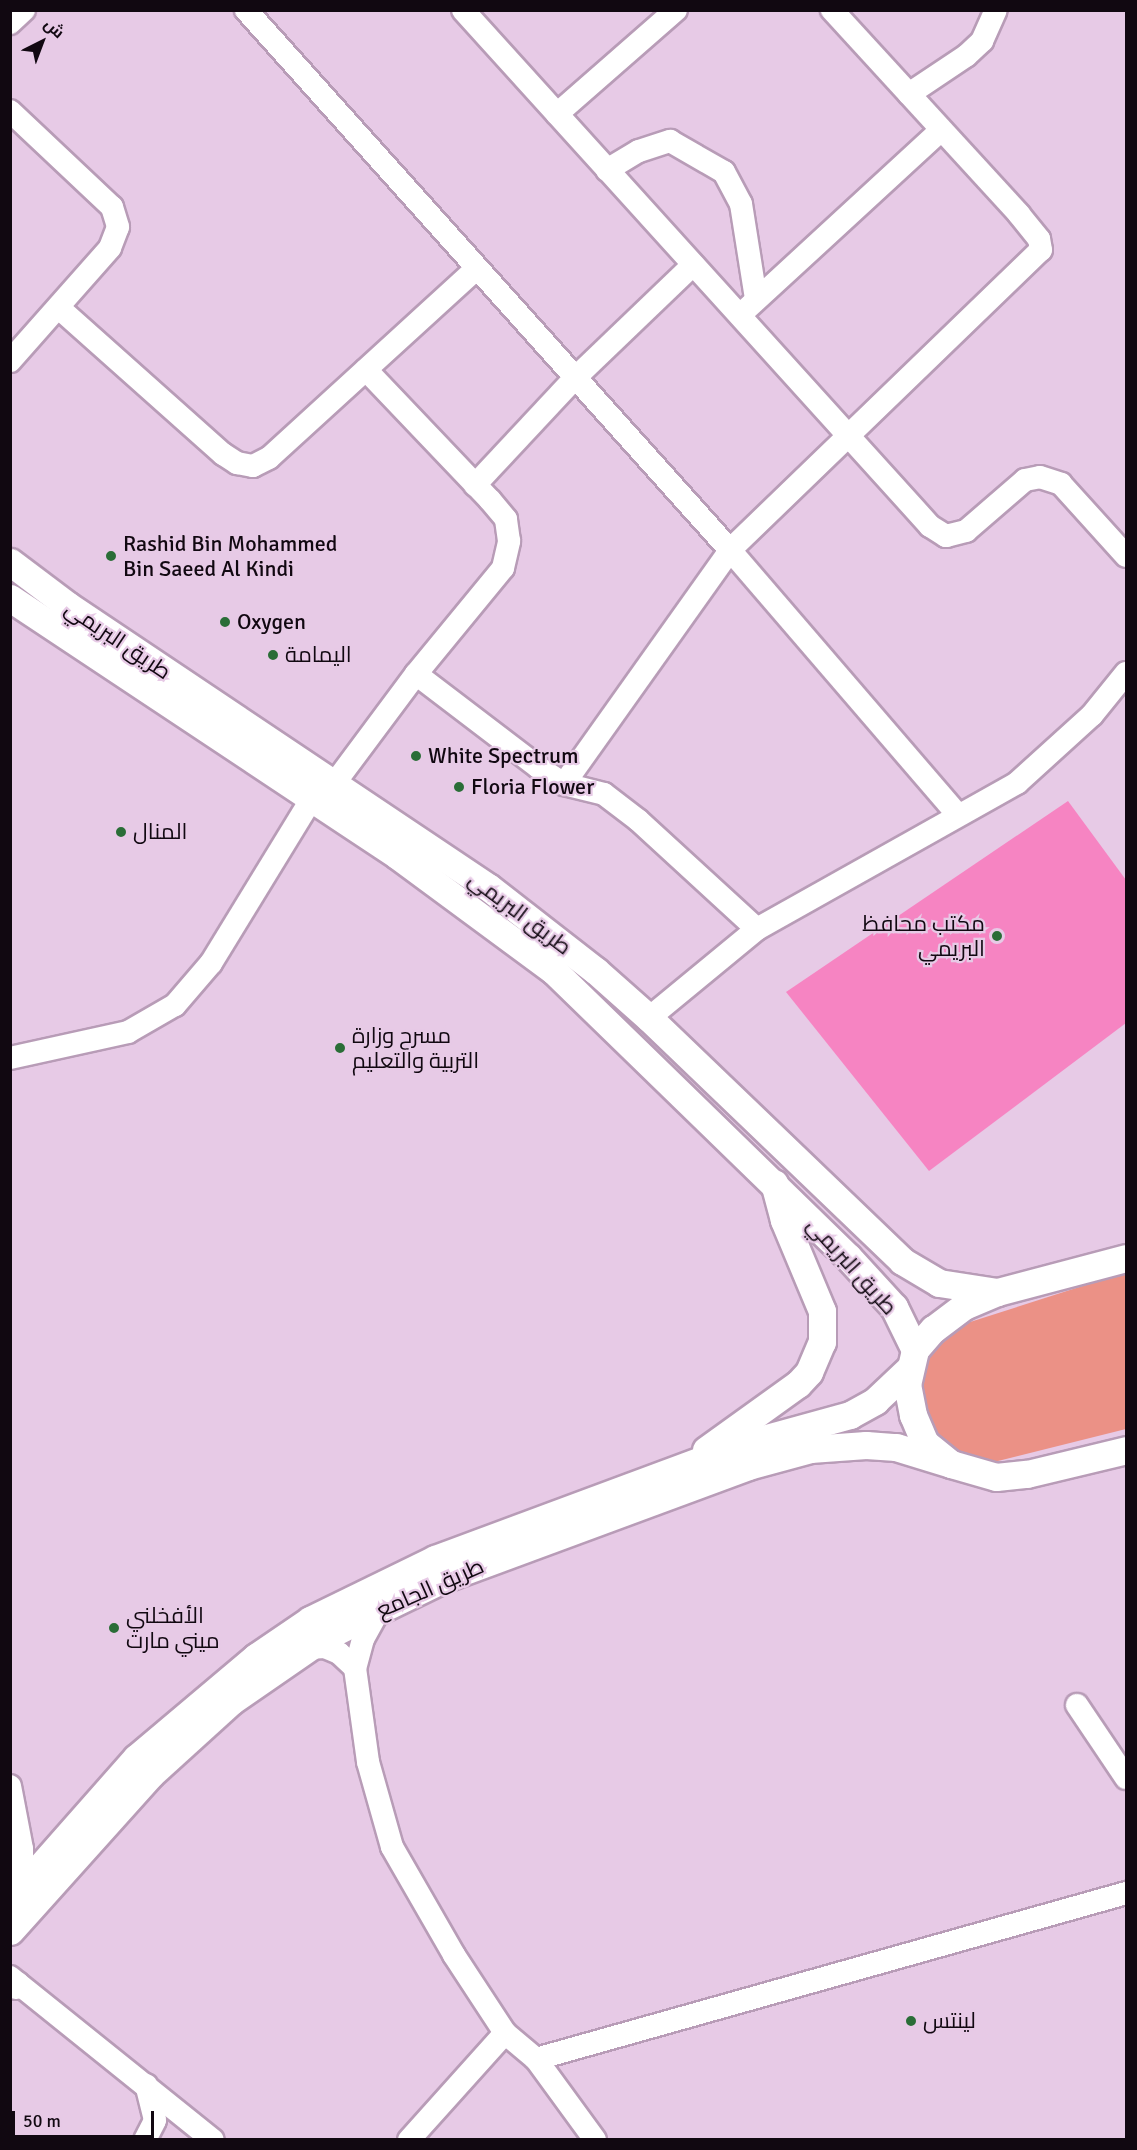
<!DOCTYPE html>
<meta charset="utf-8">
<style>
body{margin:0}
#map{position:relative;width:1137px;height:2150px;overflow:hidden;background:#e7cae6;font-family:Signika,Cairo,sans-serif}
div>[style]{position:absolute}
.green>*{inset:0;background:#eb9186}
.building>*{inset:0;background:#f684c2}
.roads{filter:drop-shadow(2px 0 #b89cb7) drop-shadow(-2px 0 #b89cb7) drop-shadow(0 2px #b89cb7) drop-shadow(0 -2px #b89cb7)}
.minor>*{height:22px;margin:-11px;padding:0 11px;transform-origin:11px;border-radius:11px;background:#fff}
.major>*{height:27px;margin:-13.5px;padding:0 13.5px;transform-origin:13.5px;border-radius:13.5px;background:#fff}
.dots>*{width:16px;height:16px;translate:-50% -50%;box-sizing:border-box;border:3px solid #e7cae6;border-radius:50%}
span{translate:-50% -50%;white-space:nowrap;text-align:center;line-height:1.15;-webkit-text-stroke:4.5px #e7cae6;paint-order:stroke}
.poi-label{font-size:22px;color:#110811}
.left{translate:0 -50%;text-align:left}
.right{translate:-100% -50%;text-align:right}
.street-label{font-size:22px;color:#110811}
.frame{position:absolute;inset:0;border:12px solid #110811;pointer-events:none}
.north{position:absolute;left:12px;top:12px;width:60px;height:60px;-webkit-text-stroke:4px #e7cae6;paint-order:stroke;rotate:42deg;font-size:16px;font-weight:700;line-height:24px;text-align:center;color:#110811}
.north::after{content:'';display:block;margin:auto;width:21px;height:27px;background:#110811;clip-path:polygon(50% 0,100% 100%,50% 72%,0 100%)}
.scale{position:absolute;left:12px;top:2111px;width:142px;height:27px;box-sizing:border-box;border:3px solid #110811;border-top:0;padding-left:8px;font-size:18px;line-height:21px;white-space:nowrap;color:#110811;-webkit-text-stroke:4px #e7cae6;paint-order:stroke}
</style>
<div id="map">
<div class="green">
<i style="clip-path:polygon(1120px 1274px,1126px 1275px,1126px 1429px,994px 1462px,956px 1451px,936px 1434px,923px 1411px,918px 1384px,927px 1349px,945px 1330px)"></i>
</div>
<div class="building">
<i style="clip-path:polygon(1068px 801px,1126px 880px,1126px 1023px,929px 1171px,786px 992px)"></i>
</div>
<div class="roads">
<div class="minor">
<i style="left:246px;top:10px;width:725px;rotate:48.13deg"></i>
<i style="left:730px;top:550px;width:348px;rotate:49.3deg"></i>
<i style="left:463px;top:10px;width:696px;rotate:47.85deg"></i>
<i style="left:930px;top:526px;width:19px;rotate:32deg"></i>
<i style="left:946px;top:536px;width:21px;rotate:-14deg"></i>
<i style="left:966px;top:531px;width:78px;rotate:-40.8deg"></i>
<i style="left:1025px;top:480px;width:15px;rotate:-11deg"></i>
<i style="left:1040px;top:477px;width:22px;rotate:18deg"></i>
<i style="left:1061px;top:484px;width:97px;rotate:47.9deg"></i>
<i style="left:10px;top:23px;width:19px;rotate:-43deg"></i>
<i style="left:909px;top:94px;width:69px;rotate:-33.7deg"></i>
<i style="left:966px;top:56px;width:22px;rotate:-43deg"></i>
<i style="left:982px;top:41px;width:34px;rotate:-66deg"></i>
<i style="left:10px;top:111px;width:140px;rotate:43.3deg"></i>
<i style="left:112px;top:207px;width:21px;rotate:73deg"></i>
<i style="left:118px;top:227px;width:22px;rotate:111deg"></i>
<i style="left:110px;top:248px;width:151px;rotate:131.5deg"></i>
<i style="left:557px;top:114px;width:158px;rotate:-41.2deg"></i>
<i style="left:607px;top:170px;width:37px;rotate:-31deg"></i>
<i style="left:639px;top:151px;width:33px;rotate:-18deg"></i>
<i style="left:670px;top:141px;width:62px;rotate:29.9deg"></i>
<i style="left:724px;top:172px;width:36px;rotate:62deg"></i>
<i style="left:741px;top:204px;width:96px;rotate:81deg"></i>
<i style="left:59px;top:308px;width:220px;rotate:41.7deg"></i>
<i style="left:223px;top:454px;width:17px;rotate:33deg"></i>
<i style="left:237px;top:463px;width:16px;rotate:11deg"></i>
<i style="left:253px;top:466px;width:18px;rotate:-27deg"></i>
<i style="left:269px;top:458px;width:279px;rotate:-42.4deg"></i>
<i style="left:740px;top:315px;width:273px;rotate:-42.6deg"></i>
<i style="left:475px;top:485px;width:145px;rotate:-47deg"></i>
<i style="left:574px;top:379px;width:165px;rotate:-43.8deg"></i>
<i style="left:416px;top:674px;width:153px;rotate:37.3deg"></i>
<i style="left:538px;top:767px;width:31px;rotate:33deg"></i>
<i style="left:564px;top:784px;width:41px;rotate:14deg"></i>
<i style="left:604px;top:794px;width:43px;rotate:37.4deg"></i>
<i style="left:638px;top:820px;width:161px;rotate:42.5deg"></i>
<i style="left:334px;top:784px;width:137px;rotate:-53.3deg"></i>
<i style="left:416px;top:674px;width:137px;rotate:-50.6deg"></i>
<i style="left:503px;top:568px;width:28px;rotate:-77deg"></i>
<i style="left:509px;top:541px;width:22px;rotate:-98deg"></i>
<i style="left:506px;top:519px;width:25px;rotate:-130deg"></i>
<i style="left:490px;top:500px;width:180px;rotate:-133.6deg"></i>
<i style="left:564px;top:784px;width:287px;rotate:-54.6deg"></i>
<i style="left:730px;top:550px;width:432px;rotate:-44deg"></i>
<i style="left:1041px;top:250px;width:11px;rotate:-100deg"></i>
<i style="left:1039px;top:239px;width:32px;rotate:-129deg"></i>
<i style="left:1019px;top:214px;width:277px;rotate:-132.5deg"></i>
<i style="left:649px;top:1018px;width:140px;rotate:-39.5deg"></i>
<i style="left:757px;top:929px;width:298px;rotate:-29.3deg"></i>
<i style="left:1017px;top:783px;width:101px;rotate:-42.2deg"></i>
<i style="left:1092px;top:715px;width:54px;rotate:-51deg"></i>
<i style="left:10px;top:1058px;width:121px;rotate:-12.4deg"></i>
<i style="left:128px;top:1032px;width:54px;rotate:-29.9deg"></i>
<i style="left:175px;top:1005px;width:55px;rotate:-49.4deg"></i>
<i style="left:211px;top:963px;width:191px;rotate:-58.5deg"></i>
<i style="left:379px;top:1610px;width:33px;rotate:119deg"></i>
<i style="left:363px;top:1639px;width:30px;rotate:105deg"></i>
<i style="left:355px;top:1668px;width:95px;rotate:82.1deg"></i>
<i style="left:368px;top:1762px;width:88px;rotate:74.2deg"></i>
<i style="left:392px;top:1847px;width:125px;rotate:60.1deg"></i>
<i style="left:454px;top:1955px;width:93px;rotate:56.8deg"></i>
<i style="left:505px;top:2033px;width:40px;rotate:40deg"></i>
<i style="left:536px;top:2059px;width:100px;rotate:53.9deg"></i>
<i style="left:308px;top:1648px;width:17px;rotate:-3deg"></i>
<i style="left:325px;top:1647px;width:15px;rotate:23deg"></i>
<i style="left:339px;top:1653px;width:22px;rotate:43deg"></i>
<i style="left:1077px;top:1705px;width:88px;rotate:56.1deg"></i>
<i style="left:10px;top:1786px;width:64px;rotate:79.2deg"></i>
<i style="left:22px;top:1849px;width:23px;rotate:90deg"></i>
<i style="left:22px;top:1872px;width:26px;rotate:108deg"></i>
<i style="left:10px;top:1977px;width:260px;rotate:38.8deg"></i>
<i style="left:536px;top:2059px;width:613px;rotate:-15.71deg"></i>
<i style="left:145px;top:2140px;width:22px;rotate:-63deg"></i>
<i style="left:155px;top:2120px;width:36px;rotate:-104deg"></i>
<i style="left:409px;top:2140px;width:144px;rotate:-48.1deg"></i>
</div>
<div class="major">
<i style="left:10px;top:562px;width:71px;rotate:37deg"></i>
<i style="left:67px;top:605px;width:507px;rotate:33.82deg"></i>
<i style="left:488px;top:887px;width:137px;rotate:37.9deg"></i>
<i style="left:596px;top:971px;width:71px;rotate:41.6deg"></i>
<i style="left:649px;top:1018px;width:351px;rotate:43.8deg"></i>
<i style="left:902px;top:1261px;width:43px;rotate:30.7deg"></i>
<i style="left:939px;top:1283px;width:59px;rotate:8.8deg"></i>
<i style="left:10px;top:598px;width:466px;rotate:33.6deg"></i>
<i style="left:398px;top:856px;width:194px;rotate:36.4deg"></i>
<i style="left:554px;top:971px;width:410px;rotate:44.2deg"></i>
<i style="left:848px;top:1257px;width:68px;rotate:47.4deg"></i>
<i style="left:894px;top:1307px;width:48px;rotate:64deg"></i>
<i style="left:1126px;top:1258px;width:133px;rotate:165.2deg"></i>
<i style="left:997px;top:1292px;width:36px;rotate:157deg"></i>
<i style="left:964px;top:1306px;width:39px;rotate:143deg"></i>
<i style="left:933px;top:1329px;width:28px;rotate:131deg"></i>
<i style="left:915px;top:1350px;width:35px;rotate:103deg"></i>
<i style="left:907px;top:1384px;width:32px;rotate:79deg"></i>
<i style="left:913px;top:1415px;width:30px;rotate:67deg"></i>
<i style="left:925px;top:1443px;width:33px;rotate:39deg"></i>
<i style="left:951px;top:1464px;width:47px;rotate:16.1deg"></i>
<i style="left:996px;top:1477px;width:31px;rotate:-6deg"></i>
<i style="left:1027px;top:1474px;width:102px;rotate:-13.6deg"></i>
<i style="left:706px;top:1450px;width:113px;rotate:-35.7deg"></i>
<i style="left:798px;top:1384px;width:16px;rotate:-47deg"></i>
<i style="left:809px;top:1372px;width:33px;rotate:-67deg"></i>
<i style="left:822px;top:1342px;width:31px;rotate:-90deg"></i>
<i style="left:822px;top:1311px;width:99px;rotate:-112.7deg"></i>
<i style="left:784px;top:1220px;width:38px;rotate:-105deg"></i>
<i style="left:10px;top:1901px;width:191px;rotate:-48.6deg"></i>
<i style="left:136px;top:1758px;width:157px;rotate:-40.1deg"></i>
<i style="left:256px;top:1657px;width:65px;rotate:-34.4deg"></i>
<i style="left:310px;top:1620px;width:139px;rotate:-26deg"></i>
<i style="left:435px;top:1559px;width:327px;rotate:-20.4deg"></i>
<i style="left:741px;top:1445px;width:113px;rotate:-15.4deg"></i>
<i style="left:850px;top:1415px;width:29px;rotate:-29deg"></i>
<i style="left:875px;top:1401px;width:48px;rotate:-43.3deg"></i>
<i style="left:10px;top:1931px;width:211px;rotate:-48.1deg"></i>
<i style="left:151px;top:1774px;width:107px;rotate:-42.3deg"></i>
<i style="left:230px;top:1702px;width:111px;rotate:-34.7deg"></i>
<i style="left:321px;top:1639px;width:65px;rotate:-26.6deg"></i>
<i style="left:379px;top:1610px;width:71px;rotate:-25.8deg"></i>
<i style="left:443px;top:1579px;width:325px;rotate:-20.3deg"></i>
<i style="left:748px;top:1466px;width:64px;rotate:-15.3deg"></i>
<i style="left:810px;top:1449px;width:56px;rotate:-4.1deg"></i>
<i style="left:866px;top:1445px;width:30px;rotate:4deg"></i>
<i style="left:896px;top:1447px;width:58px;rotate:17.2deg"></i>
<i style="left:10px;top:1984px;width:6px;rotate:9deg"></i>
</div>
</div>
<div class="dots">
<i style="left:111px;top:556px;background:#2a6d37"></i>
<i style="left:225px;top:622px;background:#2a6d37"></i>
<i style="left:273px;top:655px;background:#2a6d37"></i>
<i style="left:416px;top:756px;background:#2a6d37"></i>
<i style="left:459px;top:787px;background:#2a6d37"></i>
<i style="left:121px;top:832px;background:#2a6d37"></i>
<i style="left:997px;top:936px;background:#2a6d37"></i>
<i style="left:340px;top:1048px;background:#2a6d37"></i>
<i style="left:114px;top:1628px;background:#2a6d37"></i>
<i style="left:911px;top:2021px;background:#2a6d37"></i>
</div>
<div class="poi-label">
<span class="left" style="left:123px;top:556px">Rashid Bin Mohammed<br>Bin Saeed Al Kindi</span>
<span class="left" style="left:237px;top:622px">Oxygen</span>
<span class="left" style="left:285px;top:655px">اليمامة</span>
<span class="left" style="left:428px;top:756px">White Spectrum</span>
<span class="left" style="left:471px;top:787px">Floria Flower</span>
<span class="left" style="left:133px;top:832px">المنال</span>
<span class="right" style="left:985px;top:936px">مكتب محافظ<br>البريمي</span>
<span class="left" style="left:352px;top:1048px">مسرح وزارة<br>التربية والتعليم</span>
<span class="left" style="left:126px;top:1628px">الأفخلني<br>ميني مارت</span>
<span class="left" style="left:923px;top:2021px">لينتس</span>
</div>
<div class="street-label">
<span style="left:118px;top:640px;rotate:34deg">طريق البريمي</span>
<span style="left:520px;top:913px;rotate:37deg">طريق البريمي</span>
<span style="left:852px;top:1266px;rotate:48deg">طريق البريمي</span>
<span style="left:430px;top:1588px;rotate:-24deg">طريق الجامع</span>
</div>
<div class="frame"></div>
<div class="north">ش</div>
<div class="scale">50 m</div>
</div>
